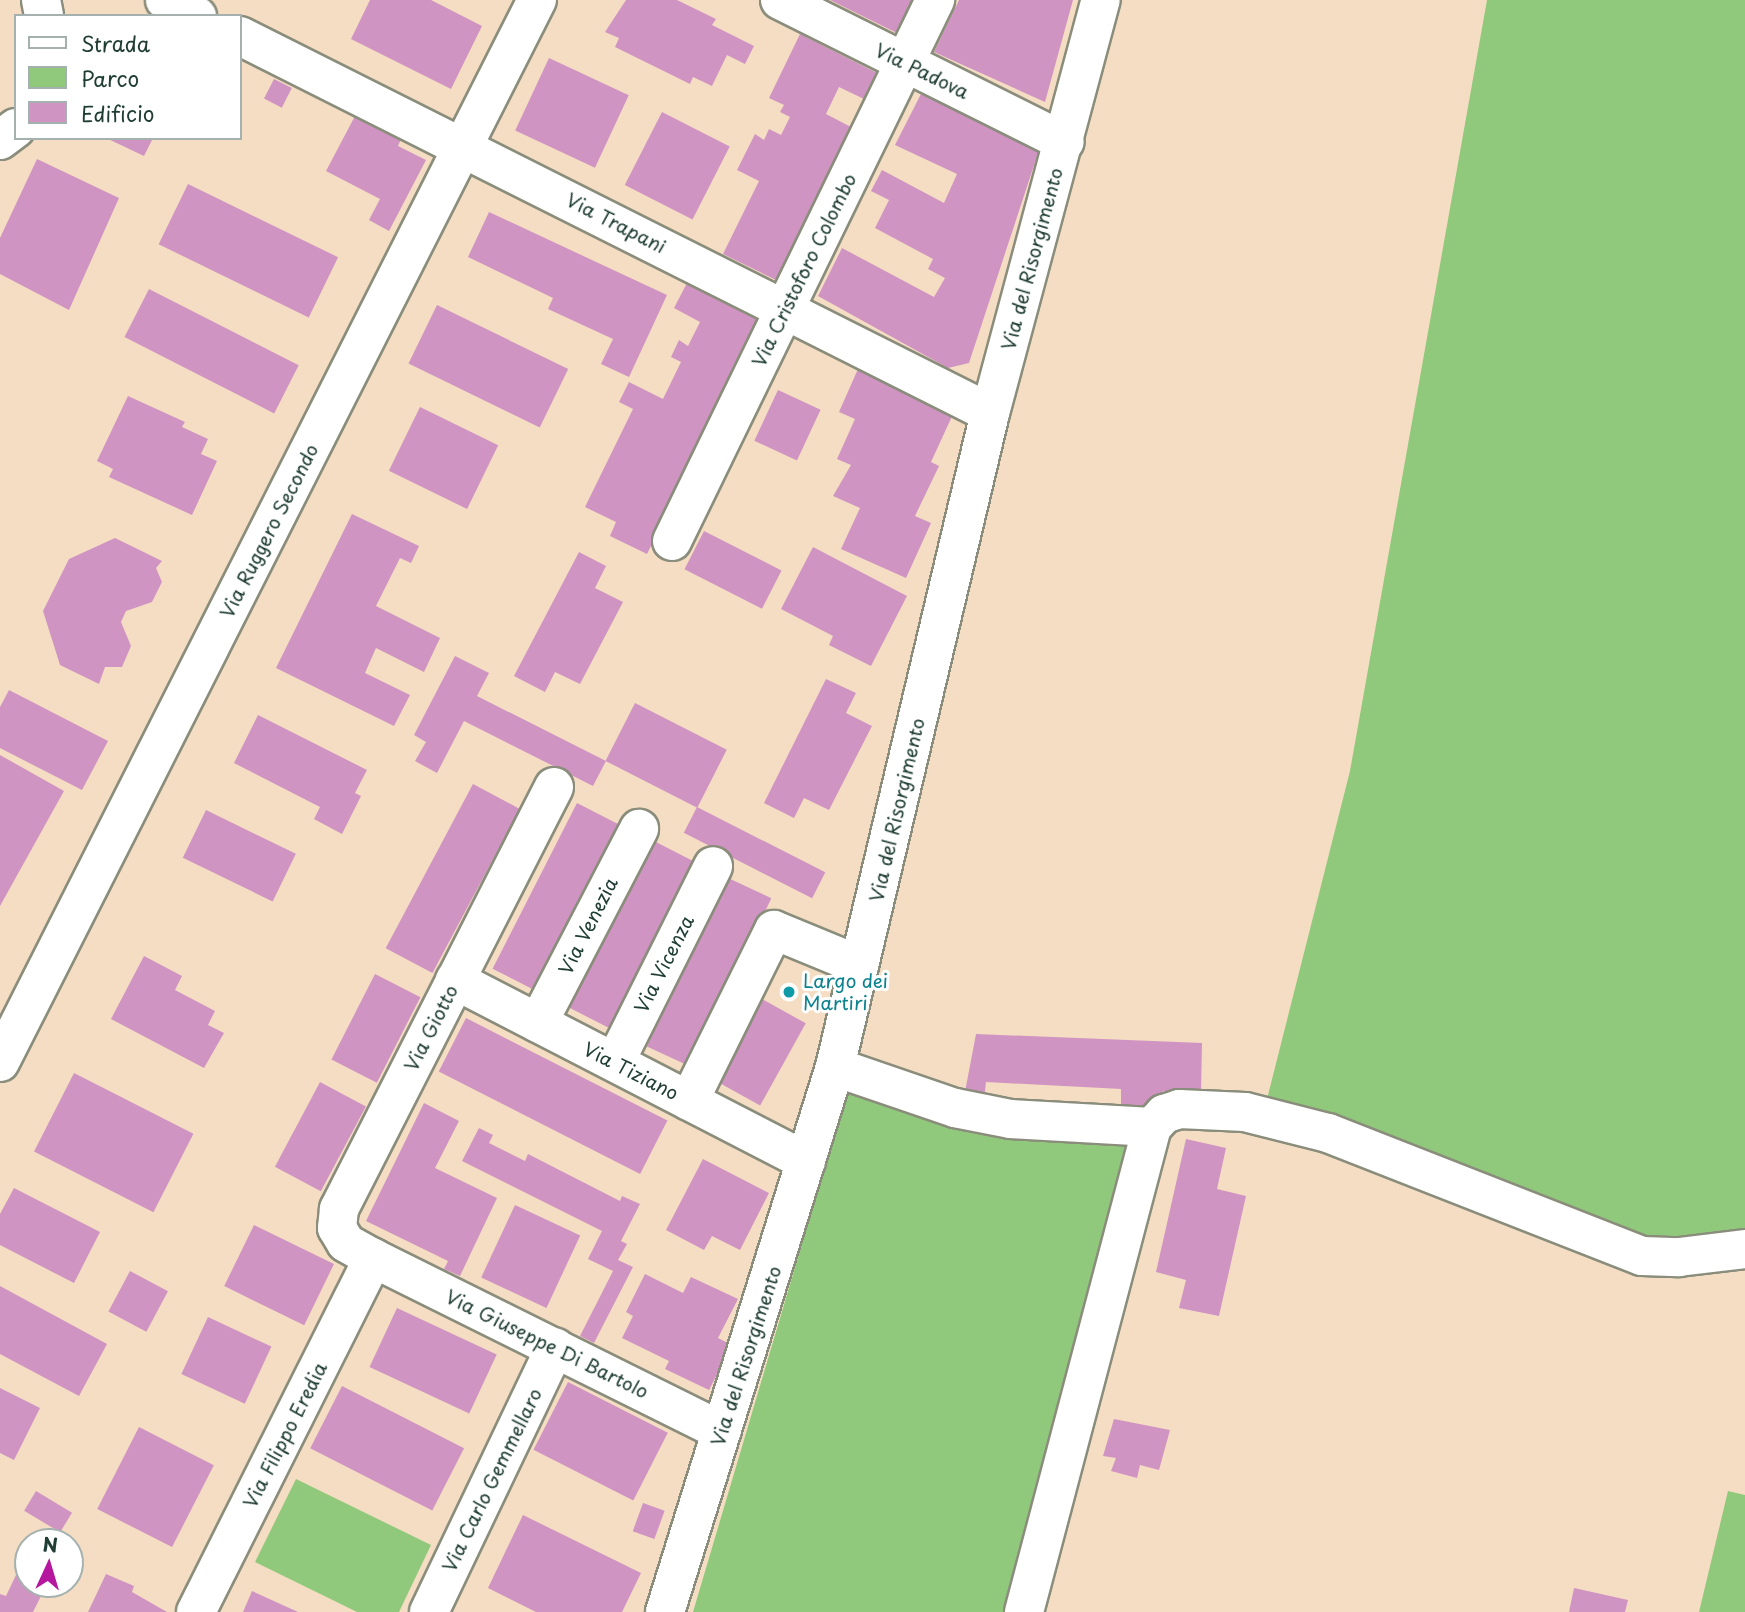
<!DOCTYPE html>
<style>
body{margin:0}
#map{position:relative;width:1745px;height:1612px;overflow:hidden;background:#f4ddc2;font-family:"Playpen Sans",sans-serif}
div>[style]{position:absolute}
.green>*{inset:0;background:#91c97c}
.building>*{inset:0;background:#d094c3;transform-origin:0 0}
.roads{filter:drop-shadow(2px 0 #8a8d7b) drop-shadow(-2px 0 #8a8d7b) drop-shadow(0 2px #8a8d7b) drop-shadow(0 -2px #8a8d7b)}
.minor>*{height:38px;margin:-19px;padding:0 19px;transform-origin:19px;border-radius:19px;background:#fff}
.major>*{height:38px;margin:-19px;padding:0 19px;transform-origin:19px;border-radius:19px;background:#fff}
.dots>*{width:19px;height:19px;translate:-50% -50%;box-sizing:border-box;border:4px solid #fff;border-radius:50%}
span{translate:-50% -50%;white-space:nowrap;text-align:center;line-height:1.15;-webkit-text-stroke:6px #fff;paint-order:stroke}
.street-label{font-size:19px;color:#1f3d34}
.culture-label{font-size:19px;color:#0d838f}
.left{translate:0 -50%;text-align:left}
.legend{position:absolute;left:14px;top:14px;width:228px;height:126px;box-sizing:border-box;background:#fff;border:2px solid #a5b1ae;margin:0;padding:9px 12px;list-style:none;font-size:21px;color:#1f3d34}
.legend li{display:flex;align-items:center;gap:14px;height:35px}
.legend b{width:35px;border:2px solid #a5b1ae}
.north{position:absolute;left:14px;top:1528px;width:70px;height:70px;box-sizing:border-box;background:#fff;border:2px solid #a5b1ae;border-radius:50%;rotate:4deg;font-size:19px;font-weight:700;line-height:28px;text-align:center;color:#1f3d34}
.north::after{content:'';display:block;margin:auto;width:24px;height:32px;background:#b5179e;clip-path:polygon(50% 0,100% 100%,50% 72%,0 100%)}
</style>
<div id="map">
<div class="green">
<i style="clip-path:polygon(1487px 0,1745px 0,1745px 1234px,1642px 1244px,1558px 1201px,1434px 1153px,1266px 1103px,1350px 771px)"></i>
<i style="clip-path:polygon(847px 1092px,928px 1113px,1129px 1145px,1008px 1612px,693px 1612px)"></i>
<i style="clip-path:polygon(296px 1479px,431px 1545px,399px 1612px,357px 1612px,255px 1562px)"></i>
<i style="clip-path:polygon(1728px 1491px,1745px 1495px,1745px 1612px,1699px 1612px)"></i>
</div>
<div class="building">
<i style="clip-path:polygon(370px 0,431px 0,482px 26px,451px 89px,351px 39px)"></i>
<i style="clip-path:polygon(626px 0,677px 0,716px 19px,712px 25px,754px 46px,745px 64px,727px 55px,712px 86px,693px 77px,690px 84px,615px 47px,619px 38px,605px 32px)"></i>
<i style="clip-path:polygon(830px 0,916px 0,899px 34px)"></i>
<i style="clip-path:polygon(959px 0,1073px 0,1045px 102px,934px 52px)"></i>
<i style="clip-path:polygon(800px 34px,879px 74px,866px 100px,839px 87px,826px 114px,851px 127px,776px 280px,723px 254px,759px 181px,737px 170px,755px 134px,764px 140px,769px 129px,781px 135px,790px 117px,780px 112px,784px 105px,769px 98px)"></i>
<i style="left:549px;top:58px;width:88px;height:80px;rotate:25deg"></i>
<i style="left:274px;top:79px;width:20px;height:22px;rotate:27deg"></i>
<i style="clip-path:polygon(923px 90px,1040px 147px,969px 363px,948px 368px,818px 296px,842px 248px,934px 297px,945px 278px,928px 269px,933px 259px,875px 228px,889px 200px,871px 191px,882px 170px,944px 203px,957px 174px,895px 145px)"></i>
<i style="left:662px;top:112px;width:76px;height:82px;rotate:27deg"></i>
<i style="clip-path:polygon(355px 116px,401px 139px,398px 146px,426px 160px,389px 231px,369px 220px,380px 199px,326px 171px)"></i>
<i style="clip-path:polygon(106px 138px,153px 138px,144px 156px)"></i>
<i style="clip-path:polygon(37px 159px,119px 198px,69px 310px,0 274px,0 238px)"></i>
<i style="left:188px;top:184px;width:167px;height:67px;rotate:26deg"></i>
<i style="clip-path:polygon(489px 212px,667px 295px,629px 377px,601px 364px,613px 339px,548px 309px,553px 298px,468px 257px)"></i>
<i style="clip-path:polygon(687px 283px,762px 320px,647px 554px,610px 536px,616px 522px,585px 507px,633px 409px,619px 402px,629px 382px,663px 399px,681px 362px,671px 357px,679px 340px,688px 346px,700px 322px,674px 308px)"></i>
<i style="left:149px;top:289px;width:168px;height:54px;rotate:27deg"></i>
<i style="left:437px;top:305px;width:146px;height:65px;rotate:26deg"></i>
<i style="clip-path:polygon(858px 369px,954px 412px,931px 462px,939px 466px,915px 516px,931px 523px,906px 578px,841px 549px,860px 508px,833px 496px,851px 465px,837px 459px,855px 419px,839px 412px)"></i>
<i style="left:778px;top:390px;width:47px;height:56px;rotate:25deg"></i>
<i style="clip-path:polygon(128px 396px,185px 422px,182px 427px,208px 439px,201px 454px,217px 461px,192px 515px,109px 477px,113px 469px,97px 461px)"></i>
<i style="left:420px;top:407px;width:87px;height:71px;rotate:26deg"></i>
<i style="clip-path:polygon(352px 514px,419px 546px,411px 563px,400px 558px,376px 606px,440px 638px,424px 672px,376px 648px,365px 673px,410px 695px,394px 726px,276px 668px)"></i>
<i style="left:704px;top:531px;width:87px;height:43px;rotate:27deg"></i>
<i style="clip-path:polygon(115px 538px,162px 561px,156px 568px,162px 582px,152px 602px,126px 611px,121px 622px,131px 646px,122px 667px,105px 667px,99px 684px,60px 665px,43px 611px,69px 559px)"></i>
<i style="clip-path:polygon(813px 547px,907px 596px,871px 666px,829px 645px,833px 636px,781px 609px)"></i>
<i style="clip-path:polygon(579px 552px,606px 566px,595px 588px,623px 602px,580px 684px,555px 672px,545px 692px,514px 676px)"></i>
<i style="clip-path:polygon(455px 656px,489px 673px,477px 696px,606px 761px,593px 786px,464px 721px,437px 773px,415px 761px,426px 742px,414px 735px)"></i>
<i style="clip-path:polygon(826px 679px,856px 693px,846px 713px,872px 726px,829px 810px,804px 798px,794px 818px,764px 803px)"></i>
<i style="clip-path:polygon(9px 690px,108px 741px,82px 790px,0 748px,0 707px)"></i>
<i style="left:635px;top:703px;width:103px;height:65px;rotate:27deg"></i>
<i style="clip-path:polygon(258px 715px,367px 770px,355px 793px,361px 796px,342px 834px,314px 819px,320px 807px,234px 763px)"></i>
<i style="clip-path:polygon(0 755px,64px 791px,0 906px)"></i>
<i style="left:473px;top:784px;width:53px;height:186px;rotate:28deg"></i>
<i style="left:577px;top:803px;width:51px;height:186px;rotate:27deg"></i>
<i style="left:697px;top:807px;width:144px;height:29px;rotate:27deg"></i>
<i style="left:206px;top:810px;width:100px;height:53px;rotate:26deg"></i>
<i style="left:652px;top:840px;width:51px;height:187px;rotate:27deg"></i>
<i style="left:726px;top:877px;width:50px;height:187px;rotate:25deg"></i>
<i style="clip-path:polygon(144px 956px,182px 976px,175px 990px,215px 1011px,208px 1025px,224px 1033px,204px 1068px,111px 1019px)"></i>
<i style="left:375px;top:974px;width:51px;height:96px;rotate:27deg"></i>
<i style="left:762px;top:999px;width:50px;height:94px;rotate:29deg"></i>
<i style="left:466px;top:1018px;width:226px;height:60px;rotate:27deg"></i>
<i style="clip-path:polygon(976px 1034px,1202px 1043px,1201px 1093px,1163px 1091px,1152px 1110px,1121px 1111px,1121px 1089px,986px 1082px,984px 1100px,964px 1097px)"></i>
<i style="left:74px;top:1073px;width:134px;height:88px;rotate:27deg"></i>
<i style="left:320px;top:1082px;width:52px;height:96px;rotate:28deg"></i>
<i style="clip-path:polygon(424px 1103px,459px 1121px,435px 1168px,497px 1198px,460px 1276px,444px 1269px,448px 1261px,366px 1221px)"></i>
<i style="clip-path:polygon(479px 1128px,493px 1135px,489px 1143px,525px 1161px,528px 1154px,620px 1201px,622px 1196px,640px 1204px,621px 1241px,627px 1244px,618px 1260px,633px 1267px,594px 1343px,580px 1336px,613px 1271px,588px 1259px,602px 1231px,462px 1161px)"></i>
<i style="clip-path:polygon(1186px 1139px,1226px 1148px,1217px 1189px,1246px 1196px,1219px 1316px,1179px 1308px,1186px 1280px,1156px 1272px)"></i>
<i style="clip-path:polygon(703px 1159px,769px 1193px,740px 1250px,712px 1236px,704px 1250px,666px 1230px)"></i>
<i style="clip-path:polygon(14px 1188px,100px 1232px,74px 1283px,0 1245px,0 1214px)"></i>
<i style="left:515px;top:1205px;width:72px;height:80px;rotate:25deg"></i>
<i style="left:254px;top:1225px;width:89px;height:68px;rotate:26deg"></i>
<i style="left:130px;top:1271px;width:43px;height:46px;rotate:28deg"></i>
<i style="clip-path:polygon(645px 1274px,683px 1293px,691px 1277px,738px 1299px,718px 1338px,732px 1345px,709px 1390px,665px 1369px,669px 1361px,622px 1338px,633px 1316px,626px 1312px)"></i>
<i style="clip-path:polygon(0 1286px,107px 1344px,79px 1396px,0 1354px)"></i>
<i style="left:397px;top:1308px;width:110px;height:65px;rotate:25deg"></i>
<i style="left:208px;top:1317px;width:70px;height:63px;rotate:25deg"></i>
<i style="left:568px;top:1382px;width:112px;height:76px;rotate:27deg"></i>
<i style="left:342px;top:1386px;width:137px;height:70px;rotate:27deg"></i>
<i style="clip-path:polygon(0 1388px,40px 1408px,14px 1460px,0 1453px)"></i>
<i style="clip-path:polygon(1114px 1419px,1170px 1430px,1159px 1470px,1140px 1465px,1137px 1478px,1111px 1471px,1116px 1458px,1103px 1456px)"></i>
<i style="left:139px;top:1427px;width:84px;height:92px;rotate:27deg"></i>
<i style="left:36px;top:1491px;width:42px;height:23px;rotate:31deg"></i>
<i style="left:643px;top:1503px;width:23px;height:30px;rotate:20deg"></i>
<i style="clip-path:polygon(523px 1515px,641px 1573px,622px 1612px,536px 1612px,488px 1588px)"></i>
<i style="clip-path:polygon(106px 1574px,134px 1586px,132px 1592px,167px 1612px,88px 1612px)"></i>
<i style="clip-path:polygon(16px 1575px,45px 1588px,33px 1612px,0 1612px,0 1594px,6px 1596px)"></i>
<i style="clip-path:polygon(1574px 1588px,1628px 1600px,1625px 1612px,1569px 1612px)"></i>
<i style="clip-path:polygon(252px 1591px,298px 1612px,243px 1612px)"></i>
</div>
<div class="roads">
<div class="minor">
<i style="left:165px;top:0;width:36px;rotate:27deg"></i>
<i style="left:780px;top:0;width:318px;rotate:26.5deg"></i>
<i style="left:240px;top:36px;width:839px;rotate:26.69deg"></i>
<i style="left:672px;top:541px;width:602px;rotate:-64.07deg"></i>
<i style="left:554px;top:787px;width:474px;rotate:117deg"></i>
<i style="left:339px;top:1209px;width:19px;rotate:96deg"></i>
<i style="left:337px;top:1228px;width:17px;rotate:59deg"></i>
<i style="left:346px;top:1243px;width:31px;rotate:29deg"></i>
<i style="left:373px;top:1258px;width:389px;rotate:26.4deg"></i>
<i style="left:455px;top:980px;width:395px;rotate:27.3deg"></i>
<i style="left:538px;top:1023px;width:219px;rotate:-62.5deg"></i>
<i style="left:0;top:1062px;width:1190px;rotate:-63.18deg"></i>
<i style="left:615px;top:1062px;width:219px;rotate:-63.4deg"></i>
<i style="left:835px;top:1067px;width:127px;rotate:18.9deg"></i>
<i style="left:955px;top:1108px;width:56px;rotate:11.3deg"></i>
<i style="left:1010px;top:1119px;width:142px;rotate:3.2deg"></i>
<i style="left:689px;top:1101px;width:191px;rotate:-63.6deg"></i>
<i style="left:774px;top:930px;width:92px;rotate:22.4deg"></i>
<i style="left:196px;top:1612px;width:396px;rotate:-63.4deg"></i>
<i style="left:429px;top:1612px;width:293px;rotate:-64.5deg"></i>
<i style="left:665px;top:1612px;width:571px;rotate:-72.68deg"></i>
<i style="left:835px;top:1067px;width:672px;rotate:-76.67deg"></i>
<i style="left:990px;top:413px;width:428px;rotate:-75deg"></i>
<i style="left:1024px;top:1612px;width:502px;rotate:-75.22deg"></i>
<i style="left:1152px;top:1127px;width:18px;rotate:-47deg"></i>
<i style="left:1164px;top:1114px;width:16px;rotate:-18deg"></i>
<i style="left:1179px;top:1109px;width:66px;rotate:2.6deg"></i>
<i style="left:1245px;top:1112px;width:86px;rotate:14.2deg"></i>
<i style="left:1328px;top:1133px;width:337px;rotate:21.4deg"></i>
<i style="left:1642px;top:1256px;width:37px;rotate:2deg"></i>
<i style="left:1679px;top:1257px;width:66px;rotate:-6.9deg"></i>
</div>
<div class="major">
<i style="left:41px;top:0;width:16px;rotate:79deg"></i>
<i style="left:0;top:140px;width:20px;rotate:-37deg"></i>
</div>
</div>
<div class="dots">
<i style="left:789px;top:992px;background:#0f9aa8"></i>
</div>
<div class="street-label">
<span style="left:922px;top:71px;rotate:26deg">Via Padova</span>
<span style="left:616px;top:223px;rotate:27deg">Via Trapani</span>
<span style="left:1032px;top:259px;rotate:-75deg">Via del Risorgimento</span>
<span style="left:804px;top:270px;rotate:-64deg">Via Cristoforo Colombo</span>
<span style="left:269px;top:531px;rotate:-63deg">Via Ruggero Secondo</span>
<span style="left:897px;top:810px;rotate:-77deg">Via del Risorgimento</span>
<span style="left:588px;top:926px;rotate:-63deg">Via Venezia</span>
<span style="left:664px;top:964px;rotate:-63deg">Via Vicenza</span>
<span style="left:431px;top:1028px;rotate:-63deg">Via Giotto</span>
<span style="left:631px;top:1071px;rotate:27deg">Via Tiziano</span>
<span style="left:547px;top:1344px;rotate:26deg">Via Giuseppe Di Bartolo</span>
<span style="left:746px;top:1356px;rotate:-72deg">Via del Risorgimento</span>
<span style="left:285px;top:1435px;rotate:-63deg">Via Filippo Eredia</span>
<span style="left:492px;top:1480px;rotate:-64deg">Via Carlo Gemmellaro</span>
</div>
<div class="culture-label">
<span class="left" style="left:803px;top:992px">Largo dei<br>Martiri</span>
</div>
<ul class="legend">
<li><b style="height:9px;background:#fff"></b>Strada</li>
<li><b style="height:19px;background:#91c97c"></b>Parco</li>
<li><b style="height:19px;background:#d094c3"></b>Edificio</li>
</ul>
<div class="north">N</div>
</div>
